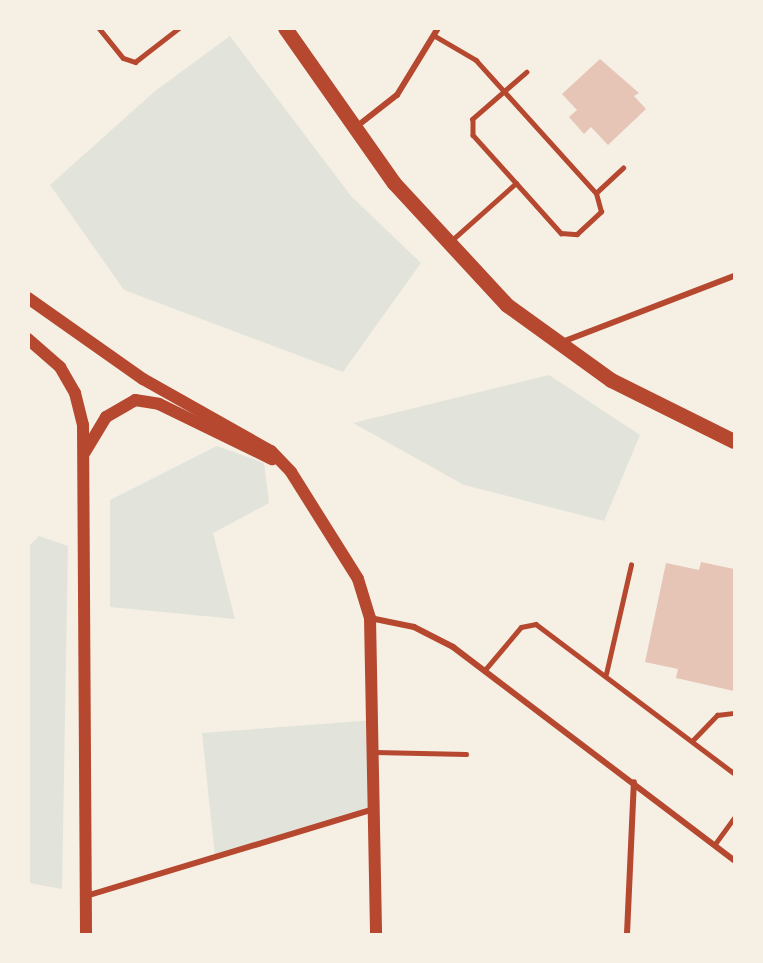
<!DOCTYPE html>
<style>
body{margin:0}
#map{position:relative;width:763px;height:963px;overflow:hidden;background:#f6efe4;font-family:"PT Sans Narrow",sans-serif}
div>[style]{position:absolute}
.green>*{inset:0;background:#e2e4dc}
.building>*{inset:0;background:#e6c5b7}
.service>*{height:4.5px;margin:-2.25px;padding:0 2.25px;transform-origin:2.25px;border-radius:2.25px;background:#b5482f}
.minor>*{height:6px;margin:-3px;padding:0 3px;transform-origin:3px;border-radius:3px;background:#b5482f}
.secondary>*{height:12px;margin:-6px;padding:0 6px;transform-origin:6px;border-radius:6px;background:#b5482f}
.trunk>*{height:15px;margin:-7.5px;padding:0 7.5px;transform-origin:7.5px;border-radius:7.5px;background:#b5482f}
span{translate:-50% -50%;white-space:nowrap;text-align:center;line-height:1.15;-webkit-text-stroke:4.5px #f6efe4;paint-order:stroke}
.frame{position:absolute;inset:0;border:30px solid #f6efe4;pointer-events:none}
</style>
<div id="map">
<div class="green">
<i style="clip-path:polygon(230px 36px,351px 196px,421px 263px,343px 372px,124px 290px,50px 185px,155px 91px)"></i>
<i style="clip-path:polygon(549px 375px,640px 435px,604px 521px,464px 485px,353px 423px)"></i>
<i style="clip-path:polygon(217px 446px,264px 463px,269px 503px,213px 533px,235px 619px,110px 607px,110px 500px)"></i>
<i style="clip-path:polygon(39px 536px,68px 546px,62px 889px,29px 883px,28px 547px)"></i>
<i style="clip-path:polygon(375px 720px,376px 809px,215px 857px,202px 733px)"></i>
</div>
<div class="building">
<i style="clip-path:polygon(600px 59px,639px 93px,634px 96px,646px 109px,608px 145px,591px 127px,584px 134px,569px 117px,577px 110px,562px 94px)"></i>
<i style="clip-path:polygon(701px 562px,734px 569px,734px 691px,676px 678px,678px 669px,645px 662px,666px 563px,699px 570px)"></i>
</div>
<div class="service">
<i style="left:99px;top:28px;width:38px;rotate:51deg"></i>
<i style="left:123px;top:58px;width:13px;rotate:18deg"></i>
<i style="left:135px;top:62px;width:56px;rotate:-37.7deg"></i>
<i style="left:435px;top:36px;width:48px;rotate:30.3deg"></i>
<i style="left:476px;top:60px;width:179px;rotate:47.9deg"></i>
<i style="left:527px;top:72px;width:72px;rotate:139deg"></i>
<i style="left:473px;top:119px;width:16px;rotate:90deg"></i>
<i style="left:473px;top:135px;width:132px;rotate:48.1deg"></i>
<i style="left:561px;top:233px;width:16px;rotate:4deg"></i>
<i style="left:577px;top:234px;width:33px;rotate:-43deg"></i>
<i style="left:601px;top:212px;width:20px;rotate:-105deg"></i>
<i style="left:596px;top:193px;width:37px;rotate:-43deg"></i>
<i style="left:451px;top:241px;width:87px;rotate:-41.7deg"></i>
<i style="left:484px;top:671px;width:57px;rotate:-49.9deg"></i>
<i style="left:521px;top:627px;width:15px;rotate:-11deg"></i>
<i style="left:536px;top:624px;width:248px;rotate:37deg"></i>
<i style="left:606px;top:674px;width:112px;rotate:-77.1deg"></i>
<i style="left:692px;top:741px;width:36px;rotate:-46deg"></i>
<i style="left:717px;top:715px;width:17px;rotate:-7deg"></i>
<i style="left:375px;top:752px;width:91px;rotate:1.3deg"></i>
<i style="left:715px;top:844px;width:32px;rotate:-54deg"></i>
</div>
<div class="minor">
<i style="left:356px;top:127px;width:52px;rotate:-38deg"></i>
<i style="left:397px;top:95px;width:79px;rotate:-58.5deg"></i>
<i style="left:562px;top:342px;width:184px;rotate:-21deg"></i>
<i style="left:370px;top:618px;width:45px;rotate:11.6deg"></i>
<i style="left:414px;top:627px;width:44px;rotate:27.1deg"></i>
<i style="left:453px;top:647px;width:353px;rotate:37.2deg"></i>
<i style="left:86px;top:896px;width:302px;rotate:-16.8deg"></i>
<i style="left:627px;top:934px;width:152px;rotate:-87.4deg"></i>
</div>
<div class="secondary">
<i style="left:28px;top:298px;width:141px;rotate:35.2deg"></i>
<i style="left:143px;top:379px;width:147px;rotate:29.4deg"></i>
<i style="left:271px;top:451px;width:29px;rotate:46deg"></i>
<i style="left:291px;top:472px;width:126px;rotate:57.9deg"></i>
<i style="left:358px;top:579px;width:41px;rotate:72.9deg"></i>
<i style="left:370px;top:618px;width:316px;rotate:88.9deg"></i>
<i style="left:28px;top:339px;width:43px;rotate:41.2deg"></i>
<i style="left:60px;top:367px;width:30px;rotate:60deg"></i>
<i style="left:75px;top:393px;width:33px;rotate:76deg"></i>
<i style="left:83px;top:425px;width:509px;rotate:89.66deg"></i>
<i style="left:85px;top:452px;width:41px;rotate:-59deg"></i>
<i style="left:106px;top:417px;width:34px;rotate:-30deg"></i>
<i style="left:135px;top:400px;width:24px;rotate:9deg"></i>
<i style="left:159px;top:404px;width:126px;rotate:26deg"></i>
</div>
<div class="trunk">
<i style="left:285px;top:28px;width:189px;rotate:54.9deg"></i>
<i style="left:394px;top:183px;width:166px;rotate:47.2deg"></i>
<i style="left:507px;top:305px;width:128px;rotate:35.8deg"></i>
<i style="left:611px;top:380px;width:137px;rotate:26.4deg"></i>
</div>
<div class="frame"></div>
</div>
